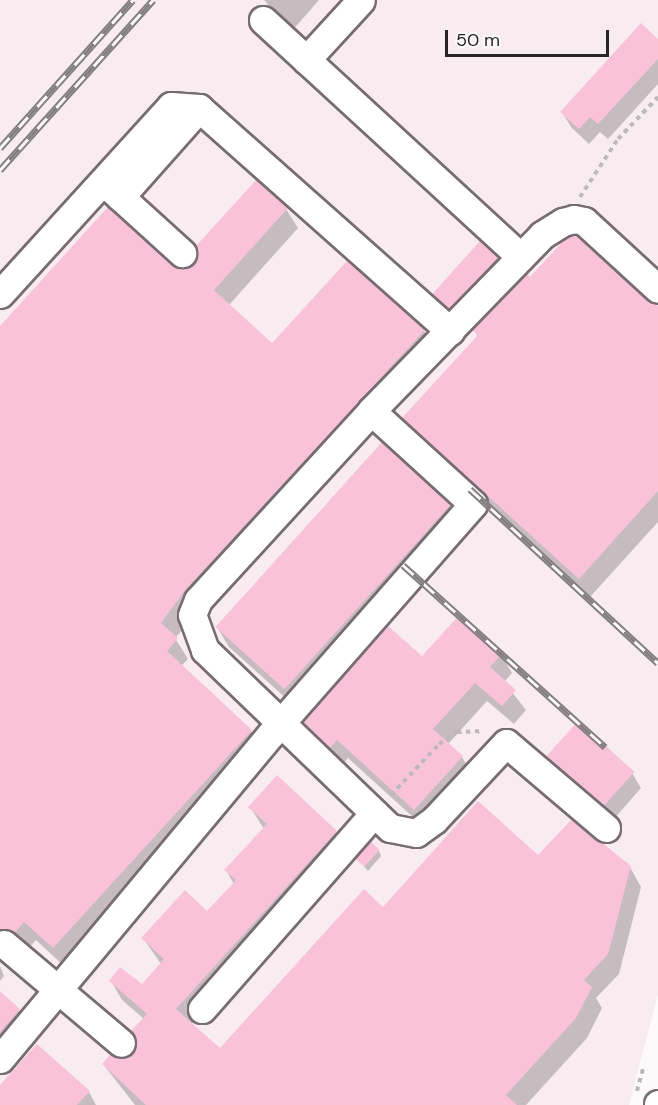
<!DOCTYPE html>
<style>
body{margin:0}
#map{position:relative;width:658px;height:1105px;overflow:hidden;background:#fefafb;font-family:"DM Sans",sans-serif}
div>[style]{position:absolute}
.built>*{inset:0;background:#f8ecf0}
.shadow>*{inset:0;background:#0003}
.building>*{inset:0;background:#fac2d8;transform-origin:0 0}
.path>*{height:4px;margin-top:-2px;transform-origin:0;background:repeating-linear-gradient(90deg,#bdb9bb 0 4.5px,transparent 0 9px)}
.roads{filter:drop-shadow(2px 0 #776d71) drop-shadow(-2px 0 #776d71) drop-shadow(0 2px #776d71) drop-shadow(0 -2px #776d71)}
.minor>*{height:27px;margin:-13.5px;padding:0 13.5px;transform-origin:13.5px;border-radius:13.5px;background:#fff}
.rail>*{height:7px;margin-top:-3.5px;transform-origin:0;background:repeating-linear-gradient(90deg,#fefafb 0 14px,#837f81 0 28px);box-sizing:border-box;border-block:2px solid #837f81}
span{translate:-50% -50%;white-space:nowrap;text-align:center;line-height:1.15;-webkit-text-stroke:4.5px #fefafb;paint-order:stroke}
.scale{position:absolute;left:445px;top:30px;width:164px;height:27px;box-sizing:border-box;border:3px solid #292527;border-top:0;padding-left:8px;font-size:18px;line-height:21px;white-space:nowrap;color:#292527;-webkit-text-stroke:4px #fefafb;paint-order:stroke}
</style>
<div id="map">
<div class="built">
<i style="clip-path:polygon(0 0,658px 0,658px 994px,629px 1105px,0 1105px)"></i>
</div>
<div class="shadow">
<i style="clip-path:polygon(264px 0,319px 0,292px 31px)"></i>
<i style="clip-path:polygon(658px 41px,658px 84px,608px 139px,600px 132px,589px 144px,571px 127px,562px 112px)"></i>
<i style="clip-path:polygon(286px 209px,298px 228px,229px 305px,273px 345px,347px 263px,424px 331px,435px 351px,175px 638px,188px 659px,181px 666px,251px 731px,263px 750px,65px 967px,36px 940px,26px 951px,3px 953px,0 960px,0 328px,171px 266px,187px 270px)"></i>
<i style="clip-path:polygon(480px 243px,497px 258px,506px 274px,458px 323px,434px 295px)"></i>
<i style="clip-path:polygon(531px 279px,658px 309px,658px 522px,590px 597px,415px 438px,404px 418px,478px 337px,474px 330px)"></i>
<i style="clip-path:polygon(450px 506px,461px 526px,299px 710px,229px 647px,217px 627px)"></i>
<i style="clip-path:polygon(501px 654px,512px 673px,504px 682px,526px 710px,514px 724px,487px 701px,448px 744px,462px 757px,473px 776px,425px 828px,348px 758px,341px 766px,315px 741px,304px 722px,422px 659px)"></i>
<i style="clip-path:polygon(548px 757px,632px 773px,641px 788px,613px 820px,557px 772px)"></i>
<i style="clip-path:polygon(250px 807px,336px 832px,348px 852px,191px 1024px,220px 1050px,383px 909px,538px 858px,630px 867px,641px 887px,619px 974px,596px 998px,602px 1008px,587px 1038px,526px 1105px,135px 1105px,103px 1064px,134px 1055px,144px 1019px,122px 1000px,111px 981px,142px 986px,161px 964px,143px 938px,207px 914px,234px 884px,226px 870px,264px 829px)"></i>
<i style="clip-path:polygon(379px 851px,381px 856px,368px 871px,357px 858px)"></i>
<i style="clip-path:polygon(0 966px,4px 976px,0 981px)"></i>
<i style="clip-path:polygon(0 993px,19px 1010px,30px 1030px,0 1064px)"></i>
<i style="clip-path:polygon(0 1087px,89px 1092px,96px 1105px,0 1105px)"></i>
</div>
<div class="building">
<i style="clip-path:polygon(641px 23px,658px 39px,658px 59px,598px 124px,590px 117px,579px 129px,560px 112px)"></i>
<i style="clip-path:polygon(256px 180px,288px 208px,214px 290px,272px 343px,347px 261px,425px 330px,186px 589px,161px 623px,178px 638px,167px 651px,252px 730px,53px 948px,24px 922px,15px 932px,0 929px,0 326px,108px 207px,171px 265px,186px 268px,197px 257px,196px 246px)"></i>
<i style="clip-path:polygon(575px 235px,658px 306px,658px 491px,579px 579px,402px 418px,478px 335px,472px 330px,527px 273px,530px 277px,564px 240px)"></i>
<i style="left:480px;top:241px;width:24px;height:72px;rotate:42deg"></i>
<i style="left:382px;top:442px;width:93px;height:249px;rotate:42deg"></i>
<i style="clip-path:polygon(460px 614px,503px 653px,490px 667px,516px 690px,502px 706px,475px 683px,433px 729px,463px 756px,414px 810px,337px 740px,330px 748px,303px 722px,387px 625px,422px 656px)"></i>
<i style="left:578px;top:721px;width:76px;height:47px;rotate:42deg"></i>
<i style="clip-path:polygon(277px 775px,337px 831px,176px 1009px,220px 1048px,364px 889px,383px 907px,478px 801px,538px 855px,572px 819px,631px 866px,608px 954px,584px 980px,592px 987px,576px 1018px,506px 1095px,517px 1105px,146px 1105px,102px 1064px,110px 1055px,119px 1059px,133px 1054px,137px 1045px,131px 1031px,147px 1014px,109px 981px,120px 967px,142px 984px,164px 959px,141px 938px,185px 890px,207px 911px,236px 880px,224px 870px,267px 824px,248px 807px)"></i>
<i style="left:370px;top:841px;width:13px;height:23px;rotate:42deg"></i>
<i style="clip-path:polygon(0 991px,20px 1009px,0 1032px)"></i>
<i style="clip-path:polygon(37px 1044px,90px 1091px,77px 1105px,0 1105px,0 1085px)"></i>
</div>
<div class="path">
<i style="left:580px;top:197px;width:69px;rotate:-56.8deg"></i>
<i style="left:618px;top:139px;width:58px;rotate:-46.4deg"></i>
<i style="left:391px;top:795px;width:70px;rotate:-46.7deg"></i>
<i style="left:439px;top:744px;width:22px;rotate:-34deg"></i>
<i style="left:457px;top:732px;width:26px;rotate:-2deg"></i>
<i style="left:637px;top:1091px;width:24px;rotate:-75deg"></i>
</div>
<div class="roads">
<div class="minor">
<i style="left:263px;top:20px;width:350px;rotate:42.6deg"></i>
<i style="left:306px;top:60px;width:81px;rotate:-47.5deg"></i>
<i style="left:106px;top:184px;width:103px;rotate:42.2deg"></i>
<i style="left:120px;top:197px;width:119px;rotate:-48.4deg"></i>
<i style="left:199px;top:108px;width:336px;rotate:41.6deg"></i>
<i style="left:0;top:294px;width:254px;rotate:-47.7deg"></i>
<i style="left:171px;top:106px;width:28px;rotate:4deg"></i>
<i style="left:606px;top:828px;width:131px;rotate:-139.6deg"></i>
<i style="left:506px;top:743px;width:105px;rotate:133.1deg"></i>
<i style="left:434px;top:820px;width:22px;rotate:144deg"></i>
<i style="left:416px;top:833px;width:26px;rotate:-169deg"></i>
<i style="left:390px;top:828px;width:257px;rotate:-136.1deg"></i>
<i style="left:205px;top:650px;width:37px;rotate:-110deg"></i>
<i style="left:192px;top:615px;width:16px;rotate:-68deg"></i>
<i style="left:198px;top:600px;width:256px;rotate:-47.5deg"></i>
<i style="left:371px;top:411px;width:245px;rotate:-45.8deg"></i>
<i style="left:542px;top:235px;width:25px;rotate:-32deg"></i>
<i style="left:563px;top:222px;width:11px;rotate:-15deg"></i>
<i style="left:574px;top:219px;width:10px;rotate:11deg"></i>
<i style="left:584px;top:221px;width:100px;rotate:42.6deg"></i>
<i style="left:4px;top:944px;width:153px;rotate:40.2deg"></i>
<i style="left:202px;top:1009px;width:261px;rotate:-48.7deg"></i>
<i style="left:0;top:1059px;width:423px;rotate:-50.2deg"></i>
<i style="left:271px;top:734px;width:306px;rotate:-48.7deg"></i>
<i style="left:473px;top:504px;width:138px;rotate:-137.6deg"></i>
<i style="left:658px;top:1105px;width:1px;rotate:-90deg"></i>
</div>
</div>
<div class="rail">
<i style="left:0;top:148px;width:199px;rotate:-48.1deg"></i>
<i style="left:0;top:170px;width:229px;rotate:-48deg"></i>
<i style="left:470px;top:489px;width:256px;rotate:42.8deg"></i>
<i style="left:403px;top:565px;width:272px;rotate:42deg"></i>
</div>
<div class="scale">50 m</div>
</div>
